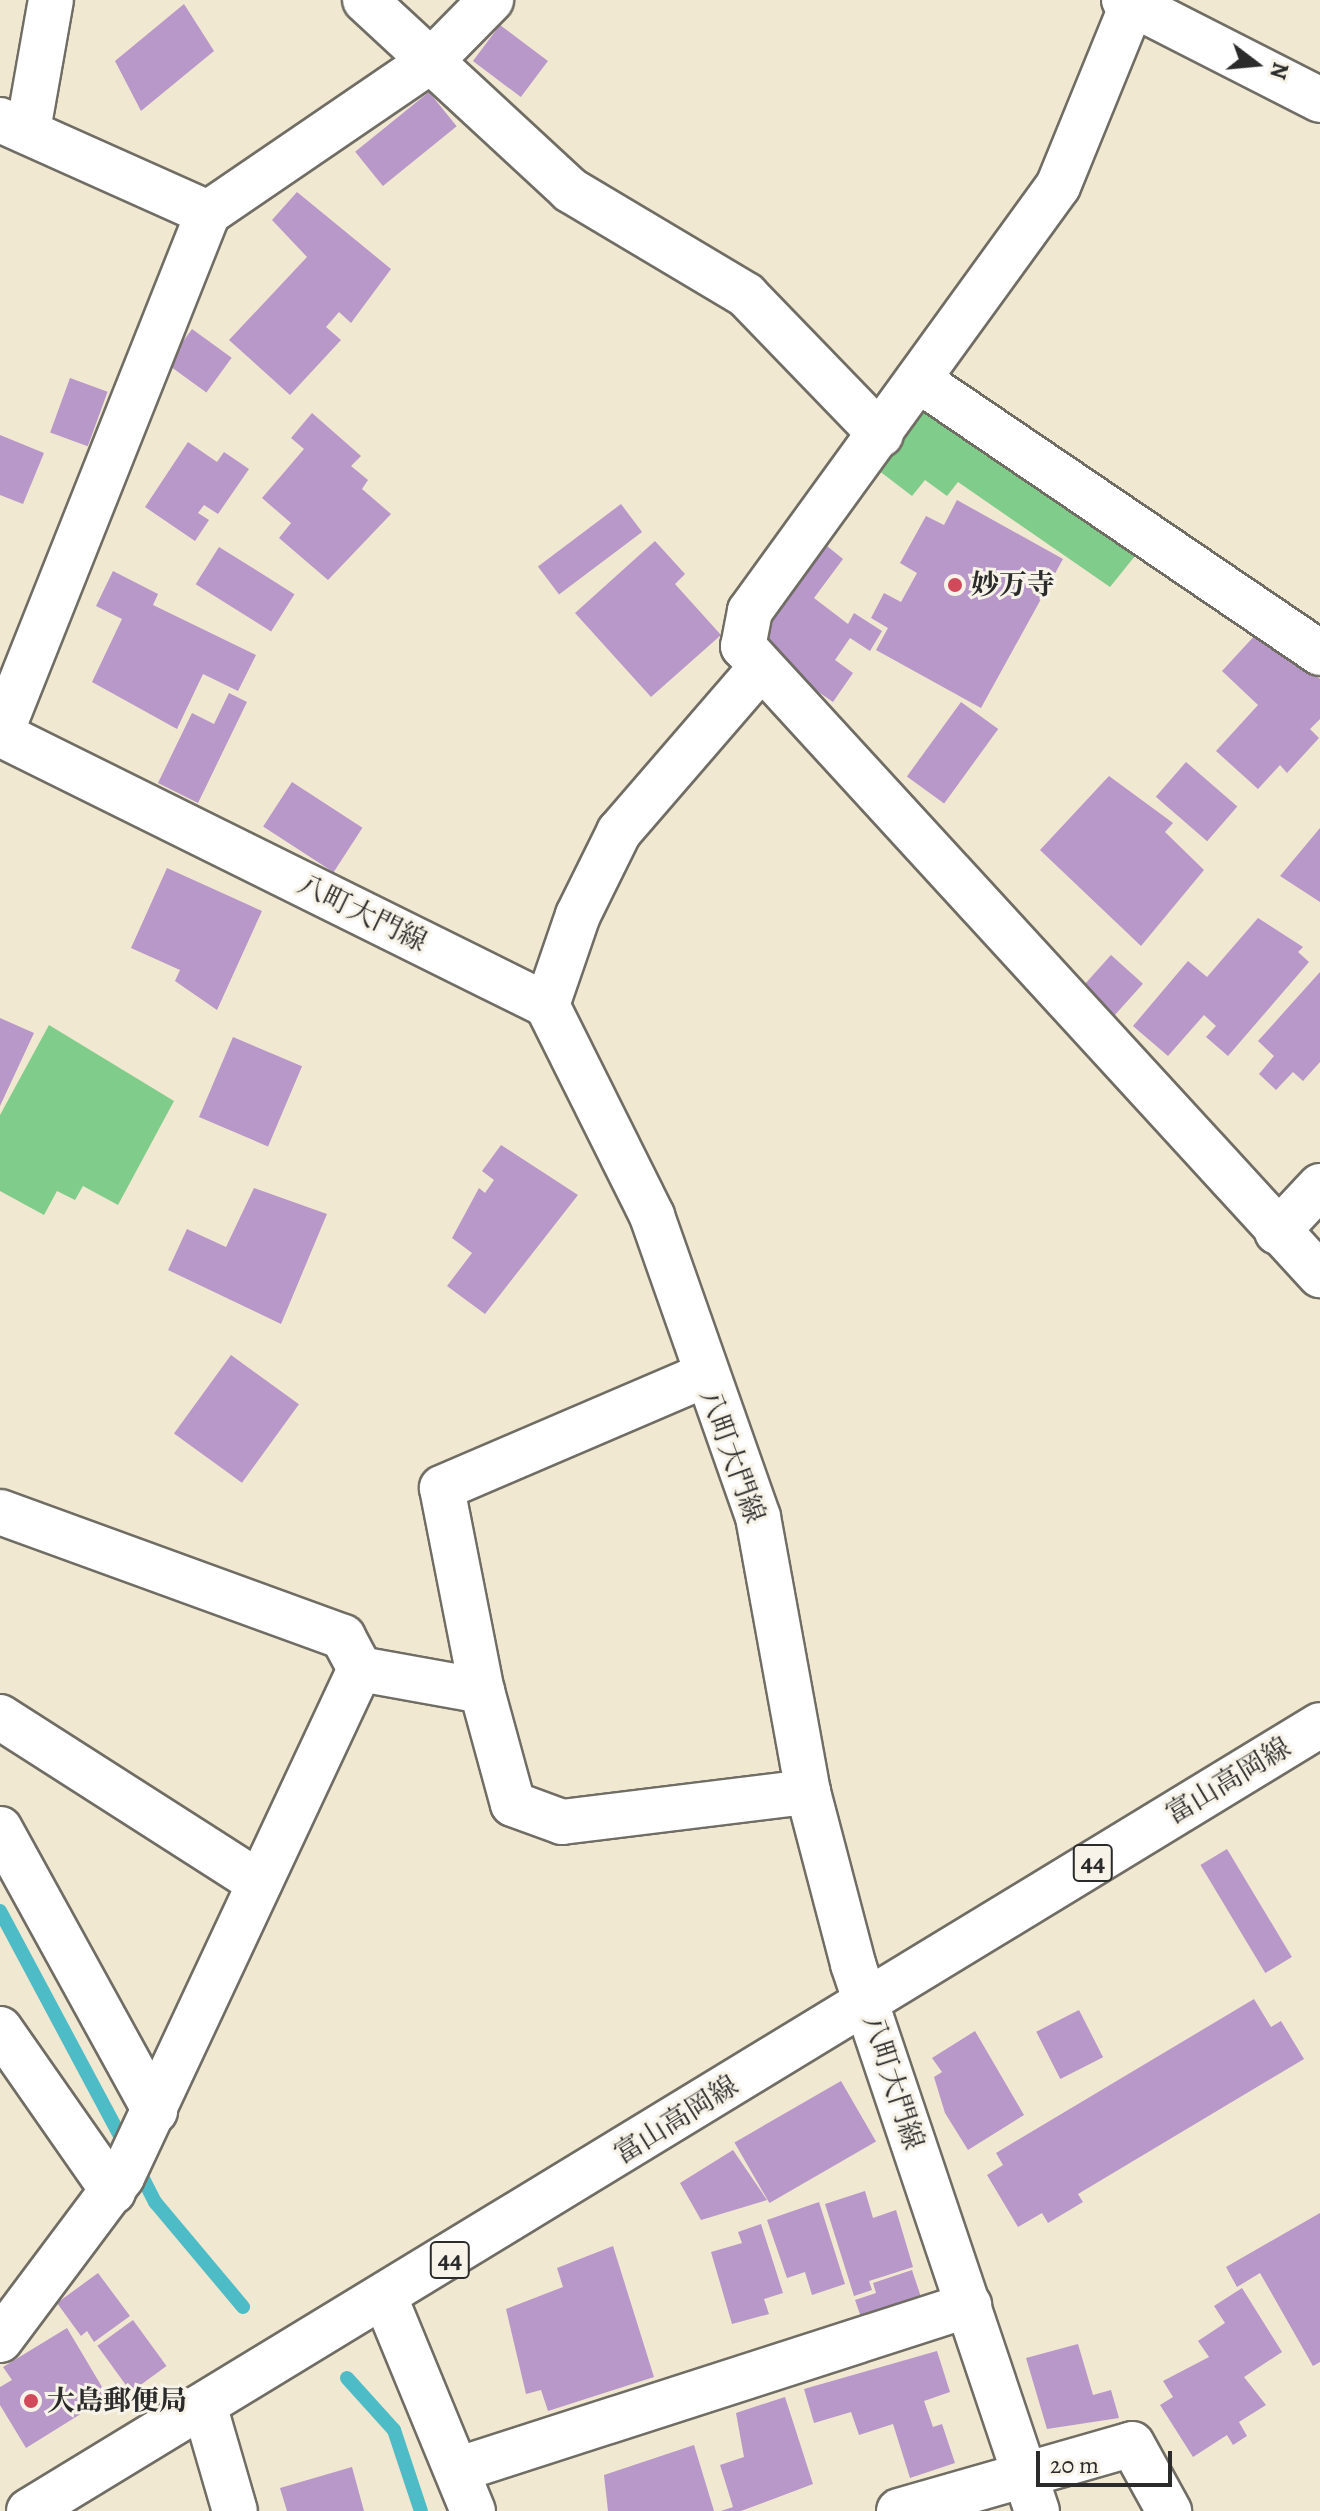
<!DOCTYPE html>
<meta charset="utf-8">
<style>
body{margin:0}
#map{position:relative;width:1320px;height:2511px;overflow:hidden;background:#f1e8d1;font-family:Alegreya,"Noto Serif JP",serif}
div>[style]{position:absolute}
.green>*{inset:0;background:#80cc8a}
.stream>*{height:14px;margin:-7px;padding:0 7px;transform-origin:7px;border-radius:7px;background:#4ebcc6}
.building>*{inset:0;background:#b897c9;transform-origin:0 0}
.roads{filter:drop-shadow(2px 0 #706d65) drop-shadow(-2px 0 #706d65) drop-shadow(0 2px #706d65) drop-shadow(0 -2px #706d65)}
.minor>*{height:44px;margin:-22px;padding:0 22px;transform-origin:22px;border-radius:22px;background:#fff}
.major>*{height:44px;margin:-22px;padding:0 22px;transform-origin:22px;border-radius:22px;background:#fff}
.dots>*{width:22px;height:22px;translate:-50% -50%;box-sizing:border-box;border:4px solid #f7f3e8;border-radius:50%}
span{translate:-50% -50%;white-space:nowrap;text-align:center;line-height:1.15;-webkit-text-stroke:6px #f7f3e8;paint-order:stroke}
.shield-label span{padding:2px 6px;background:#f7f3e8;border:2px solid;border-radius:6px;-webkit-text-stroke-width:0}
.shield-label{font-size:26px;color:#2b2b2b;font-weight:700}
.poi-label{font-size:28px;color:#2b2b2b;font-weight:700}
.left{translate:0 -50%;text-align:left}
.street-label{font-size:28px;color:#2b2b2b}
.north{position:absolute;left:1216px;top:24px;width:80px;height:80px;-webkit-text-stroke:6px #f7f3e8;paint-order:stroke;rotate:106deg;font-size:22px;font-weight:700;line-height:32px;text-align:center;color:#2b2b2b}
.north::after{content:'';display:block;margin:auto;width:28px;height:36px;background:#2b2b2b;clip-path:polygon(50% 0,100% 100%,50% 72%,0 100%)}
.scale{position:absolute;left:1036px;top:2451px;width:136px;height:36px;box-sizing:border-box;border:4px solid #2b2b2b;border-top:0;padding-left:10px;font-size:24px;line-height:28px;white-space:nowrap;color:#2b2b2b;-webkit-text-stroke:6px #f7f3e8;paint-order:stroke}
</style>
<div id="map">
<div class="green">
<i style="clip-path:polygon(927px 404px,1139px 551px,1110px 587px,958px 482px,947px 496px,925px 480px,912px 496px,878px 470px)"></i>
<i style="clip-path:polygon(49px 1025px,174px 1101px,118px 1205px,83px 1186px,75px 1200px,57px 1191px,44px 1215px,0 1191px,0 1115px)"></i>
</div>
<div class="stream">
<i style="left:0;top:1911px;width:268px;rotate:61.9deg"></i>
<i style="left:136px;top:2165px;width:42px;rotate:62.8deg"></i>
<i style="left:155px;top:2202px;width:137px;rotate:50deg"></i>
<i style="left:347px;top:2378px;width:70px;rotate:47.9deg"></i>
<i style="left:394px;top:2430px;width:85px;rotate:71.6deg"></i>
</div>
<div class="building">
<i style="clip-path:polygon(184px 4px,214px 51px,141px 111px,115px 61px)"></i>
<i style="left:500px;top:25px;width:60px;height:45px;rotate:37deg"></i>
<i style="left:429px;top:92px;width:44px;height:95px;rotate:51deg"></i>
<i style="clip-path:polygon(297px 192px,391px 269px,351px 323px,339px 312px,326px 327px,341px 340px,290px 395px,229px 340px,307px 257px,272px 220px)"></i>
<i style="left:192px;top:329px;width:49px;height:43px;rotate:36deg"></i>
<i style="left:70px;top:378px;width:40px;height:58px;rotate:20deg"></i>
<i style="clip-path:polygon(312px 413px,361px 456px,351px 466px,368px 480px,362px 489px,391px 514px,328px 580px,279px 538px,291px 523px,262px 498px,304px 449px,291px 438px)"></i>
<i style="clip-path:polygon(0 435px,44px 453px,23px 504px,0 495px)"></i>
<i style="clip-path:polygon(188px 442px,217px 462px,224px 452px,249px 469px,218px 514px,204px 505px,198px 513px,209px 520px,195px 541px,145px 507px)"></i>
<i style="clip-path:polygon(957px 500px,1063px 559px,981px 708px,876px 650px,888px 628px,871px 618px,884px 593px,901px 602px,917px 573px,900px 563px,926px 516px,944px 525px)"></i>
<i style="left:621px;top:504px;width:35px;height:104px;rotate:53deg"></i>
<i style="clip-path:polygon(655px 541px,685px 574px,675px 584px,721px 635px,651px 697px,575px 613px)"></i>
<i style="clip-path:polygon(827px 546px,843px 559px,814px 598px,848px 624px,854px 613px,882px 631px,870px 651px,850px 638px,835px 660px,853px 673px,833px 702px,772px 660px,764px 629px)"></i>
<i style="left:219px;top:547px;width:89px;height:44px;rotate:32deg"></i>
<i style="clip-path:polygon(113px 571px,158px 594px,153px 605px,256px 655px,238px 691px,203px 674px,177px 729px,92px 682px,122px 619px,96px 606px)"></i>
<i style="clip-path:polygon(1258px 632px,1320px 679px,1320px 719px,1310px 729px,1319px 738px,1287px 773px,1280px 765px,1258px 789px,1216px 751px,1258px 705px,1222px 671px)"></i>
<i style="clip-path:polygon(229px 693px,247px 702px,198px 803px,158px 783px,192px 713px,214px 724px)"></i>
<i style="left:961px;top:702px;width:46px;height:92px;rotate:36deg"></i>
<i style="left:1186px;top:762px;width:68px;height:46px;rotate:41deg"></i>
<i style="clip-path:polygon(1109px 776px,1173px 823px,1165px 832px,1204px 870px,1141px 946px,1040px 850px)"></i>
<i style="left:292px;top:782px;width:84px;height:53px;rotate:33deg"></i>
<i style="clip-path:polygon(1320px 828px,1320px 902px,1280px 876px)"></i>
<i style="clip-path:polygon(167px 868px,262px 911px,217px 1010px,175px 981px,180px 970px,131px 948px)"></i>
<i style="clip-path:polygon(1258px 918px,1303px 947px,1298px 952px,1309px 962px,1228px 1056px,1206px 1037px,1216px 1026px,1204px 1015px,1168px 1056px,1133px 1026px,1188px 961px,1207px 977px)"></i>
<i style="left:1111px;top:955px;width:43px;height:47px;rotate:42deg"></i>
<i style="clip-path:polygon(1320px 972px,1320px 1062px,1303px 1081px,1293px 1072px,1276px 1090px,1259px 1074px,1274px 1056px,1258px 1041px)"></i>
<i style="clip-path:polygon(0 1018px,34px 1033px,0 1106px)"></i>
<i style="left:233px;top:1037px;width:75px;height:87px;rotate:23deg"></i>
<i style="clip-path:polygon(501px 1145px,578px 1195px,485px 1314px,447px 1286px,472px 1253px,452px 1238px,479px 1188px,485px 1193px,494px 1180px,482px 1171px)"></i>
<i style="clip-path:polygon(254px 1188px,327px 1214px,281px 1324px,168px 1270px,187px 1229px,226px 1247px)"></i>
<i style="left:231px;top:1355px;width:84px;height:97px;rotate:36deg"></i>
<i style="left:1227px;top:1849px;width:126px;height:31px;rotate:59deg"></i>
<i style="clip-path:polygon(1254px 1999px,1271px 2027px,1281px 2021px,1304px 2059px,1078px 2194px,1083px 2202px,1048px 2223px,1042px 2213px,1018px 2227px,987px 2175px,1003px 2165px,996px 2153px)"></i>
<i style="left:1079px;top:2010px;width:53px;height:48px;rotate:63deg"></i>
<i style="clip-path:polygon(975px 2031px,1024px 2115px,968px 2150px,945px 2113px,934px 2077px,942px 2072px,932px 2058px)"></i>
<i style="left:841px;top:2081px;width:70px;height:123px;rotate:60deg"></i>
<i style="clip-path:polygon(733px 2150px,767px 2200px,701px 2220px,680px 2183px)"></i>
<i style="clip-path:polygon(865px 2191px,873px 2218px,896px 2210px,913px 2267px,869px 2281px,872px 2290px,854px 2296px,825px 2204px)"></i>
<i style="clip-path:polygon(819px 2202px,845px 2284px,812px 2295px,805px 2272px,787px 2278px,767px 2220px)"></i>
<i style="clip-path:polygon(1320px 2213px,1320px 2362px,1313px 2366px,1260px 2273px,1237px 2287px,1226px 2267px)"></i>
<i style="clip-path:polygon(761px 2224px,783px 2293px,764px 2299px,769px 2314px,732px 2324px,711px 2252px,742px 2243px,738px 2232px)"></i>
<i style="clip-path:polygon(613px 2246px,654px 2377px,548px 2411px,541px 2390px,526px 2394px,506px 2309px,563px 2287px,557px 2268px)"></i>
<i style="clip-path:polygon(912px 2270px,922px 2300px,862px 2320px,855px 2300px,876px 2293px,873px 2283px)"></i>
<i style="clip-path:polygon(98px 2273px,130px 2316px,94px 2342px,87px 2331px,81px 2336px,57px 2303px)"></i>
<i style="clip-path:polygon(1242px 2288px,1282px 2352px,1244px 2377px,1266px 2405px,1239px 2422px,1247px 2436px,1233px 2445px,1227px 2435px,1193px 2457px,1160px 2405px,1173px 2397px,1163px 2381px,1209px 2357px,1198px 2341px,1225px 2323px,1214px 2306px)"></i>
<i style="left:133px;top:2320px;width:57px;height:44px;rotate:54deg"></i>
<i style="clip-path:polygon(67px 2328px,108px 2397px,26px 2448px,0 2405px,0 2387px,12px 2380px,3px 2367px)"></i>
<i style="clip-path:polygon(1078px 2344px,1093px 2395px,1111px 2390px,1119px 2418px,1047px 2429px,1026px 2358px)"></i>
<i style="clip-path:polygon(937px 2351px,950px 2392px,924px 2401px,933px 2427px,942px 2424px,955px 2463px,910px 2478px,893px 2424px,859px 2435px,851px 2412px,814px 2423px,804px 2389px)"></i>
<i style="clip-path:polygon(785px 2397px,813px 2484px,741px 2511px,721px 2511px,733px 2507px,720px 2465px,744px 2457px,736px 2413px)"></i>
<i style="clip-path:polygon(694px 2445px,714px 2511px,608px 2511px,604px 2475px)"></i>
<i style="clip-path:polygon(352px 2467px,364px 2511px,287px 2511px,280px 2488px)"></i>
</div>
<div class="roads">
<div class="minor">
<i style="left:365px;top:0;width:280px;rotate:42.8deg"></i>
<i style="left:570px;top:190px;width:205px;rotate:30.8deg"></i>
<i style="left:746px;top:295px;width:194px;rotate:46deg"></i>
<i style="left:1124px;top:0;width:220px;rotate:27deg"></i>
<i style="left:1134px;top:0;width:201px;rotate:112.2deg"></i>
<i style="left:1058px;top:186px;width:525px;rotate:125.93deg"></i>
<i style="left:750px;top:611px;width:36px;rotate:101deg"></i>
<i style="left:743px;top:646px;width:854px;rotate:47.47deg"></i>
<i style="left:0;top:120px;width:228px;rotate:24.1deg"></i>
<i style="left:28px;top:130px;width:132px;rotate:-80deg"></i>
<i style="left:920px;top:381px;width:484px;rotate:34.2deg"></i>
<i style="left:0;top:735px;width:562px;rotate:-68.27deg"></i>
<i style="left:208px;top:213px;width:270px;rotate:-34.3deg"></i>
<i style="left:431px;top:61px;width:86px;rotate:-45.5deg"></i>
<i style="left:547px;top:1005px;width:95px;rotate:-71deg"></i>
<i style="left:578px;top:915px;width:93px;rotate:-63.7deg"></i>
<i style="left:619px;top:832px;width:214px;rotate:-49.2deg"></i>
<i style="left:1277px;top:1232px;width:63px;rotate:-46.9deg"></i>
<i style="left:703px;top:1376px;width:284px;rotate:156.8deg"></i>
<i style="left:442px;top:1488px;width:207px;rotate:78.9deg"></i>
<i style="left:482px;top:1691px;width:117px;rotate:74.7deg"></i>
<i style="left:513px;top:1804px;width:52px;rotate:20.2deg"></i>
<i style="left:562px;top:1822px;width:248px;rotate:-7deg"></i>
<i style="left:0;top:1512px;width:365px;rotate:20deg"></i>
<i style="left:343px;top:1637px;width:36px;rotate:62deg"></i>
<i style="left:0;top:1717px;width:308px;rotate:32.6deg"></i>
<i style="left:0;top:1829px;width:322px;rotate:61.2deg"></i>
<i style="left:0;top:2029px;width:198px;rotate:55.1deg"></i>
<i style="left:386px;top:2300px;width:228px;rotate:67.6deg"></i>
<i style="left:0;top:2340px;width:204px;rotate:-53.2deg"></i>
<i style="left:122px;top:2177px;width:561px;rotate:-64.9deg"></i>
<i style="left:360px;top:1669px;width:124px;rotate:10.2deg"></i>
<i style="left:205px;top:2408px;width:107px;rotate:73.8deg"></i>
<i style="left:460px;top:2469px;width:535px;rotate:-17.86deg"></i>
<i style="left:899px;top:2511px;width:242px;rotate:-16deg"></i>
<i style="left:1132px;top:2444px;width:77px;rotate:61.1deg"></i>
</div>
<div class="major">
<i style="left:0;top:734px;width:610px;rotate:26.36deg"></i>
<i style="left:547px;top:1005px;width:236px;rotate:63.5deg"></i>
<i style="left:652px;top:1216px;width:319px;rotate:70.6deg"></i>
<i style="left:758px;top:1517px;width:280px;rotate:79.7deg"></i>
<i style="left:808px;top:1792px;width:178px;rotate:75.3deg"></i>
<i style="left:853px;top:1964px;width:577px;rotate:71.41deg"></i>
<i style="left:29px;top:2511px;width:1511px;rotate:-31.33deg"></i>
</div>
</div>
<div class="dots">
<i style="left:955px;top:585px;background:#d1495b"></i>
<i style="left:31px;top:2401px;background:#d1495b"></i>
</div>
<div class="shield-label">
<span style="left:1093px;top:1863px">44</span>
<span style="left:450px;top:2260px">44</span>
</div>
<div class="poi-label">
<span class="left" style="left:971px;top:585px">妙万寺</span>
<span class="left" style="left:47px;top:2401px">大島郵便局</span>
</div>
<div class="street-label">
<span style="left:362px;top:913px;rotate:26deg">八町大門線</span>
<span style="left:732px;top:1456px;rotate:70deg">八町大門線</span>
<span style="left:1228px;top:1781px;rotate:-31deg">富山高岡線</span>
<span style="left:893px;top:2082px;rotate:72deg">八町大門線</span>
<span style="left:676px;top:2120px;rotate:-32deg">富山高岡線</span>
</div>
<div class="north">N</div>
<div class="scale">20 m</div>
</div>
